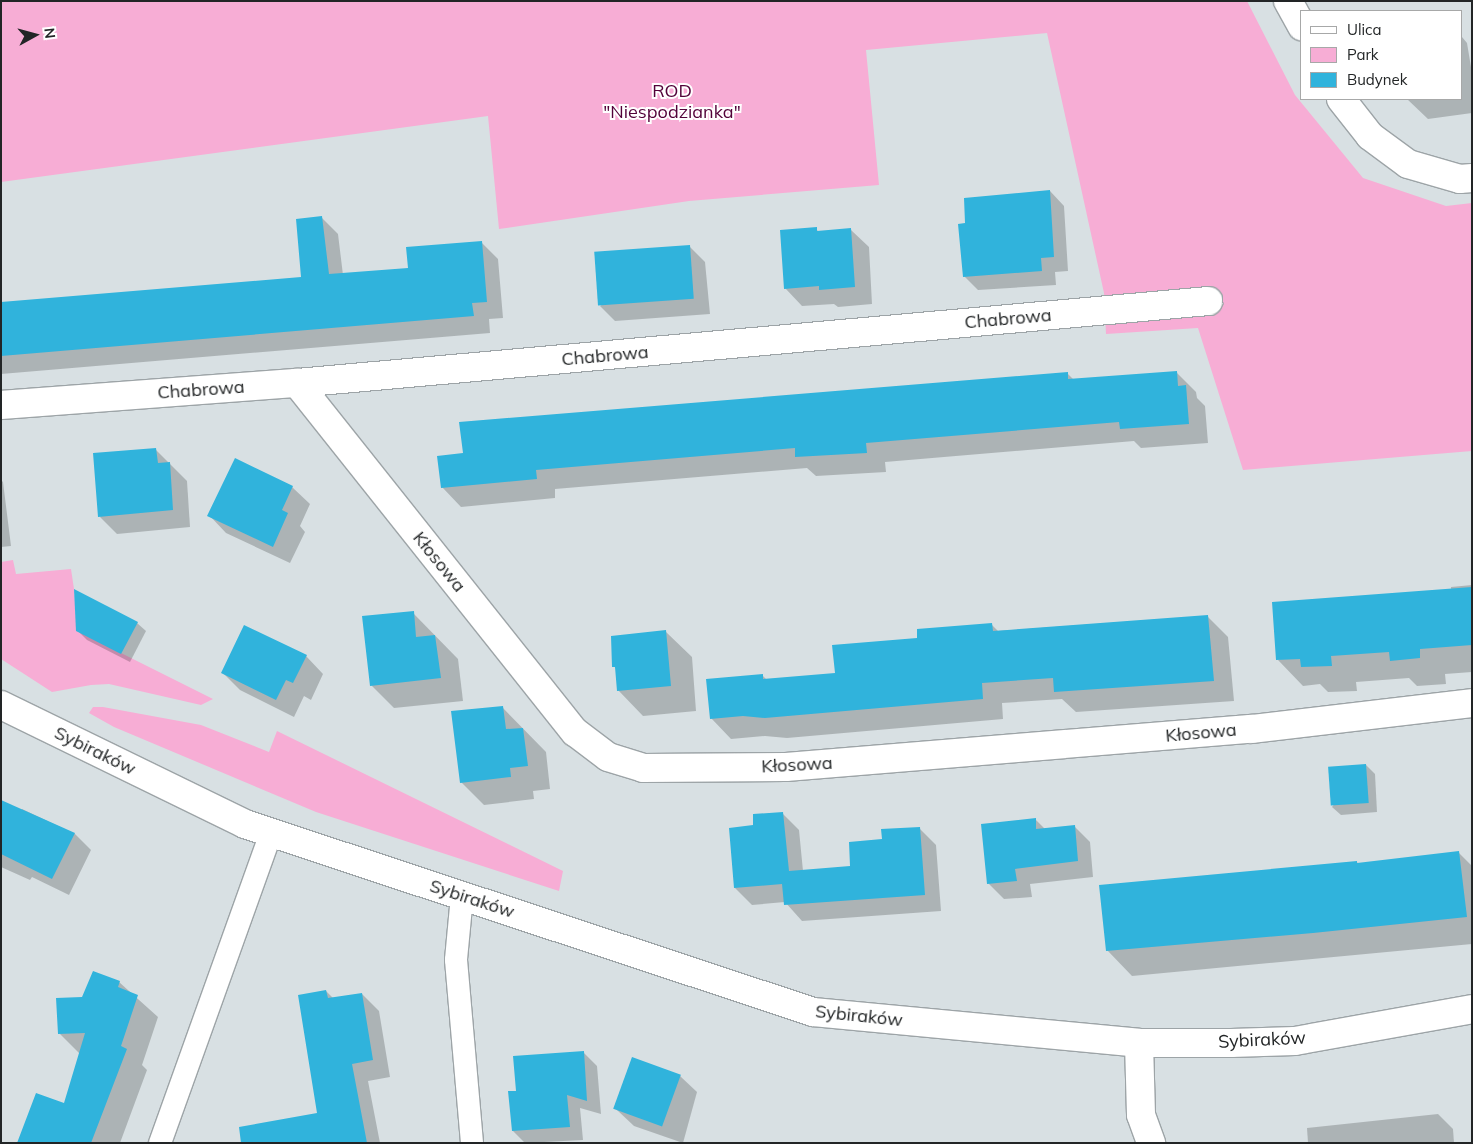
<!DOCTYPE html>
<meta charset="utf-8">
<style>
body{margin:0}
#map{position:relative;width:1473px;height:1144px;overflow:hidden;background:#d8e0e3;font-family:Mulish,sans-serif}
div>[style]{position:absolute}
.green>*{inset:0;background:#f7add5}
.shadow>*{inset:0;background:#0003}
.building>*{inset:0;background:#30b3dc;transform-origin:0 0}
.roads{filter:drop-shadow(1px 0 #9da4a7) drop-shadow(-1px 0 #9da4a7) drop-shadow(0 1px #9da4a7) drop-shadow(0 -1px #9da4a7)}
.lane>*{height:22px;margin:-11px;padding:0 11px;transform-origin:11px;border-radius:11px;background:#fff}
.street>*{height:28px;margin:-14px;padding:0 14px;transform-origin:14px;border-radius:14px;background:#fff}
.secondary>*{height:28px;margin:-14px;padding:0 14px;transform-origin:14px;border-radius:14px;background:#fff}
span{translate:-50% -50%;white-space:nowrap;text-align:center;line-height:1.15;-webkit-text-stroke:4px #fff;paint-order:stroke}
.park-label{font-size:18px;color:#520239}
.street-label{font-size:18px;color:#222526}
.frame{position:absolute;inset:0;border:2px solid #222526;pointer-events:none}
.legend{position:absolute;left:1300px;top:10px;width:162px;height:90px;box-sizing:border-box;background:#fff;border:1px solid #a7a8a8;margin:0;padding:6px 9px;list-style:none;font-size:15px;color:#222526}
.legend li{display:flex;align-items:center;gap:10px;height:25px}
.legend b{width:25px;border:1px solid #a7a8a8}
.north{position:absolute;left:10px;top:10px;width:50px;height:50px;-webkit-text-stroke:4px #fff;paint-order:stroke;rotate:83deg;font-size:14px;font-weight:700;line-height:20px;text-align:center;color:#222526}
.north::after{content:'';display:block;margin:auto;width:18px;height:22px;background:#222526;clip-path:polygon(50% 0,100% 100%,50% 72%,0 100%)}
</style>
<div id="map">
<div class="green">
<i style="clip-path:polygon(1px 1px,1247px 1px,1295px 95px,1363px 178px,1446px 206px,1472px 203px,1472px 451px,1243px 470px,1198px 328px,1106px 334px,1104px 293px,1047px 33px,866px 50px,879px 185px,689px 201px,499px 229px,488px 116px,1px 182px)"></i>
<i style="clip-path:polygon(13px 560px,16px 574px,71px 569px,74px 589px,77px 631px,213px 699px,201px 705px,109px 684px,91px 685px,52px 692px,1px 659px,1px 562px)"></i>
<i style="clip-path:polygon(93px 707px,103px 707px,201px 725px,269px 752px,277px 731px,563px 871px,559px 891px,316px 812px,114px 727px,89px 713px)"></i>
</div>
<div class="shadow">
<i style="clip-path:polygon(1462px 37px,1467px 43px,1472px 73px,1472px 113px,1428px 119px,1407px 99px,1462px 99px)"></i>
<i style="clip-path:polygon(1050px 191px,1064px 206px,1068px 271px,1055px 272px,1056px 285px,978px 290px,964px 276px,967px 224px)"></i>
<i style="clip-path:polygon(321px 217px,338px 234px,343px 275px,409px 269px,481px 242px,498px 259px,503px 318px,489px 319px,490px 333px,1px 374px,1px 304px,302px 278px)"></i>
<i style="clip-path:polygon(816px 229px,819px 232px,851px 230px,869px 247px,872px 304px,838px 307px,834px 304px,802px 306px,785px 288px)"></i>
<i style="clip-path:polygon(689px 246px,705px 262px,710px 314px,615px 321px,600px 306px)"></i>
<i style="clip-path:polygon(1067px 373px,1074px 380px,1177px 373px,1196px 392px,1197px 398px,1205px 406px,1208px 443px,1141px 448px,1134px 441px,885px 462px,886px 472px,816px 476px,807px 468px,555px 489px,555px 498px,461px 507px,442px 487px,439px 457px)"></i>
<i style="clip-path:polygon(155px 449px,187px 481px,190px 527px,117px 534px,100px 517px)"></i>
<i style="clip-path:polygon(1px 480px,3px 482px,11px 546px,1px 547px)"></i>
<i style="clip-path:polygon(292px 487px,310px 504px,300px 526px,305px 532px,290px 563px,226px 533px,209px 515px)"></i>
<i style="clip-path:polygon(1472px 585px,1472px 672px,1445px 674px,1446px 684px,1417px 686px,1409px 678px,1356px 682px,1357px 691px,1328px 692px,1320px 684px,1303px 686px,1278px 660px,1451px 590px,1451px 587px)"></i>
<i style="clip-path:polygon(413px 613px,458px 659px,463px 701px,394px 708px,371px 685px)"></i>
<i style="clip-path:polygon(1207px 616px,1228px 637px,1234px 701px,1076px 712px,1062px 699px,1002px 703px,1003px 719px,787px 738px,765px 736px,731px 739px,711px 718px,762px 675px,767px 680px,836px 674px,919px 639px,991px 624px,998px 631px)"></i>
<i style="clip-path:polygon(137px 623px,146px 631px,130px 662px,87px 640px,78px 631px)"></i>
<i style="clip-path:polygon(666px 632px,692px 657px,696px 711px,643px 716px,618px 690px,616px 669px,614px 666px)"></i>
<i style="clip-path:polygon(306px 656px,323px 674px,311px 700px,304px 696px,294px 717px,240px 690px,223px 673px)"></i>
<i style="clip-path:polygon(502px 707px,546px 752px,550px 789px,533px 791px,534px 799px,484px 805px,461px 782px)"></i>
<i style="clip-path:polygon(1366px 765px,1375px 774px,1377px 812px,1341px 815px,1332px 807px)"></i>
<i style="clip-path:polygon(1px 806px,21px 811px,22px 809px,75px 834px,91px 850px,69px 895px,32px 877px,30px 880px,1px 867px)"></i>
<i style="clip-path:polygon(782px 813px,799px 830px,803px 871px,852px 867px,919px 828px,936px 845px,941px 911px,802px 921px,785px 902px,752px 905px,735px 888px,755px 826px)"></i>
<i style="clip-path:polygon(1035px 819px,1045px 829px,1074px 826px,1090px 842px,1093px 877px,1030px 884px,1032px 897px,1004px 899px,988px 883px)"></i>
<i style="clip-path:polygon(1458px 852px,1472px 866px,1472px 944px,1132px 976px,1107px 950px,1357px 862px,1359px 865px)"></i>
<i style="clip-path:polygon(119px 982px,158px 1017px,142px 1065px,147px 1070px,120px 1143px,19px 1143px,65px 1105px,80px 1054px,60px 1034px,83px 998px)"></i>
<i style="clip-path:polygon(326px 991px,333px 998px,362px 994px,379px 1011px,390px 1077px,368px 1081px,380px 1143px,292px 1143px,318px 1114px)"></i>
<i style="clip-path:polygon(583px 1052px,597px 1066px,601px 1114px,580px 1108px,583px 1140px,525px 1143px,513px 1131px,517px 1092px)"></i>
<i style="clip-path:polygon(680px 1076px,697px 1092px,683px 1143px,634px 1126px,617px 1110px)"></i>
<i style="clip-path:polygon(1438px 1114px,1453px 1129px,1454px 1143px,1308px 1143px,1307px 1128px)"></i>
</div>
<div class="building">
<i style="clip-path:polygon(1050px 190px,1054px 257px,1041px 258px,1042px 271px,963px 277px,958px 224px,965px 223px,964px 198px)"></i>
<i style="clip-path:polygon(322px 216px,329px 274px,408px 268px,406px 247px,482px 241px,487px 302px,472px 303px,474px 316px,1px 356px,1px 302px,301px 277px,296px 219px)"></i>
<i style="clip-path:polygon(817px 227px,817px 231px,851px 228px,855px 287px,819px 290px,819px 286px,784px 289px,780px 230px)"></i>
<i style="left:690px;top:245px;width:54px;height:96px;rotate:86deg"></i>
<i style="clip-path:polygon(1177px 371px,1178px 386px,1186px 385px,1189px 424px,1120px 429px,1119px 422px,866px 443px,867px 453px,795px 457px,795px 448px,536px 470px,537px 479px,441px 488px,437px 456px,463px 453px,459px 422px,1068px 372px,1068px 379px)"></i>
<i style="clip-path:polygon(156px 448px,158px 463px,170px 462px,173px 510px,98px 517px,93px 453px)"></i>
<i style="clip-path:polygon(235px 458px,293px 486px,282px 510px,288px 513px,273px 547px,207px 516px)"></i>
<i style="clip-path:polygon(1472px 587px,1472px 645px,1420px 649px,1420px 658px,1390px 661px,1389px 652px,1331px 656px,1332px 666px,1301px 667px,1300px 659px,1276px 660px,1272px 602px)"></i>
<i style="clip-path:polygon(74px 589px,138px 622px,121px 654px,76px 631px)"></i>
<i style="clip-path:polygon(414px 611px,416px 637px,435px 635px,441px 678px,370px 686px,362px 616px)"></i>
<i style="clip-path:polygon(1208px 615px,1214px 681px,1054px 692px,1053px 678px,982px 683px,983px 699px,765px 718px,743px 716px,710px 719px,706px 679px,763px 674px,763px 679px,835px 673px,832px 645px,917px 638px,917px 629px,992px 623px,993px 631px)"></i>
<i style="clip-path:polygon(244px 625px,307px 655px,293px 683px,286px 680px,276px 700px,221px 673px)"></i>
<i style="clip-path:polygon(666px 630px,671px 686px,617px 691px,615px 667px,612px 667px,611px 636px)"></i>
<i style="clip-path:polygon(503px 706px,506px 729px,523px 728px,528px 766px,510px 768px,511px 777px,460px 783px,451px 711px)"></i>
<i style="left:1366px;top:764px;width:39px;height:38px;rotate:86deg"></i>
<i style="clip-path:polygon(1px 800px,75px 833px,52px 879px,1px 854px)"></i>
<i style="clip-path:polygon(783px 812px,789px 871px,850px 866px,849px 842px,882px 839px,881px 829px,920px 827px,925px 895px,784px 905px,782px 884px,734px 888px,729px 828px,753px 825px,753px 814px)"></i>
<i style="clip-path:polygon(1036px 818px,1036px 829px,1075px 825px,1078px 861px,1015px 869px,1017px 881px,987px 884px,981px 824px)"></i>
<i style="clip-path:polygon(1459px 851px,1467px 917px,1313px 933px,1106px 951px,1099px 885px,1357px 861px,1357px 863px)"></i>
<i style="clip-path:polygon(93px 971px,120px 981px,118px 987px,138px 995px,121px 1046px,127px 1049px,91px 1143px,17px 1143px,36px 1093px,64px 1103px,85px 1033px,58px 1034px,56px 998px,82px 997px)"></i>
<i style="clip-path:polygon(326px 990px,328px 998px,362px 993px,373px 1060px,352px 1064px,367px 1143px,241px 1143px,239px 1127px,317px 1113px,298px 995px)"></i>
<i style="clip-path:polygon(584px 1051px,587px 1101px,567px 1095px,570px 1127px,512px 1131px,508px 1091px,516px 1091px,513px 1056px)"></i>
<i style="left:632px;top:1057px;width:52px;height:55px;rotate:20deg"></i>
</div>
<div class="roads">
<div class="lane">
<i style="left:462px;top:896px;width:64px;rotate:95.4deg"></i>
<i style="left:456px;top:960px;width:184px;rotate:85deg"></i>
<i style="left:160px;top:1143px;width:329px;rotate:-70.3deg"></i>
</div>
<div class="street">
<i style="left:1288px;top:1px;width:29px;rotate:61deg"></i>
<i style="left:1341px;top:99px;width:47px;rotate:51.9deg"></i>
<i style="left:1370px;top:136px;width:47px;rotate:36.4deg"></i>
<i style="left:1408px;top:164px;width:54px;rotate:16.1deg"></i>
<i style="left:1460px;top:179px;width:12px;rotate:-5deg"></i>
<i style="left:297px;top:383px;width:446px;rotate:51.5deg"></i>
<i style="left:575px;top:732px;width:41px;rotate:37.1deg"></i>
<i style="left:608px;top:757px;width:37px;rotate:17deg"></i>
<i style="left:643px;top:768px;width:143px;rotate:-0.4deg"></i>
<i style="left:786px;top:767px;width:468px;rotate:-4.7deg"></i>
<i style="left:1252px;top:729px;width:222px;rotate:-6.7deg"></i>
<i style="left:1px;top:405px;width:297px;rotate:-4.3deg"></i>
<i style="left:297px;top:383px;width:915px;rotate:-5.14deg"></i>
<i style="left:1139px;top:1043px;width:72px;rotate:88.4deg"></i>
<i style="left:1141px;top:1115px;width:30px;rotate:70deg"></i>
</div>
<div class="secondary">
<i style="left:1px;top:705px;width:271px;rotate:26deg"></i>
<i style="left:245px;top:824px;width:598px;rotate:18.31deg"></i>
<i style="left:813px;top:1012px;width:327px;rotate:5.4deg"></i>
<i style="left:1139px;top:1043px;width:92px"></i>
<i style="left:1231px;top:1043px;width:64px;rotate:-1.8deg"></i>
<i style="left:1295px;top:1041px;width:180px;rotate:-10.2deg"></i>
</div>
</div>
<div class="park-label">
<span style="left:672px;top:102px">ROD<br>"Niespodzianka"</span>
</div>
<div class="street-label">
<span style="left:1008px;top:319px;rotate:-5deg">Chabrowa</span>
<span style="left:605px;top:356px;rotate:-5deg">Chabrowa</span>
<span style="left:201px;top:390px;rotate:-4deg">Chabrowa</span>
<span style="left:439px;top:562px;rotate:51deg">Kłosowa</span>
<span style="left:1201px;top:733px;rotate:-5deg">Kłosowa</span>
<span style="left:95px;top:751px;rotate:26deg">Sybiraków</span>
<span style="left:797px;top:765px;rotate:-3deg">Kłosowa</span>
<span style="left:472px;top:899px;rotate:18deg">Sybiraków</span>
<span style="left:859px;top:1016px;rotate:6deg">Sybiraków</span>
<span style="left:1262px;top:1040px;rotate:-3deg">Sybiraków</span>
</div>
<div class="frame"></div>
<ul class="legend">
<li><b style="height:6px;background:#fff"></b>Ulica</li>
<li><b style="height:14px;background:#f7add5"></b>Park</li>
<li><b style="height:14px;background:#30b3dc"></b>Budynek</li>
</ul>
<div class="north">N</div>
</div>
